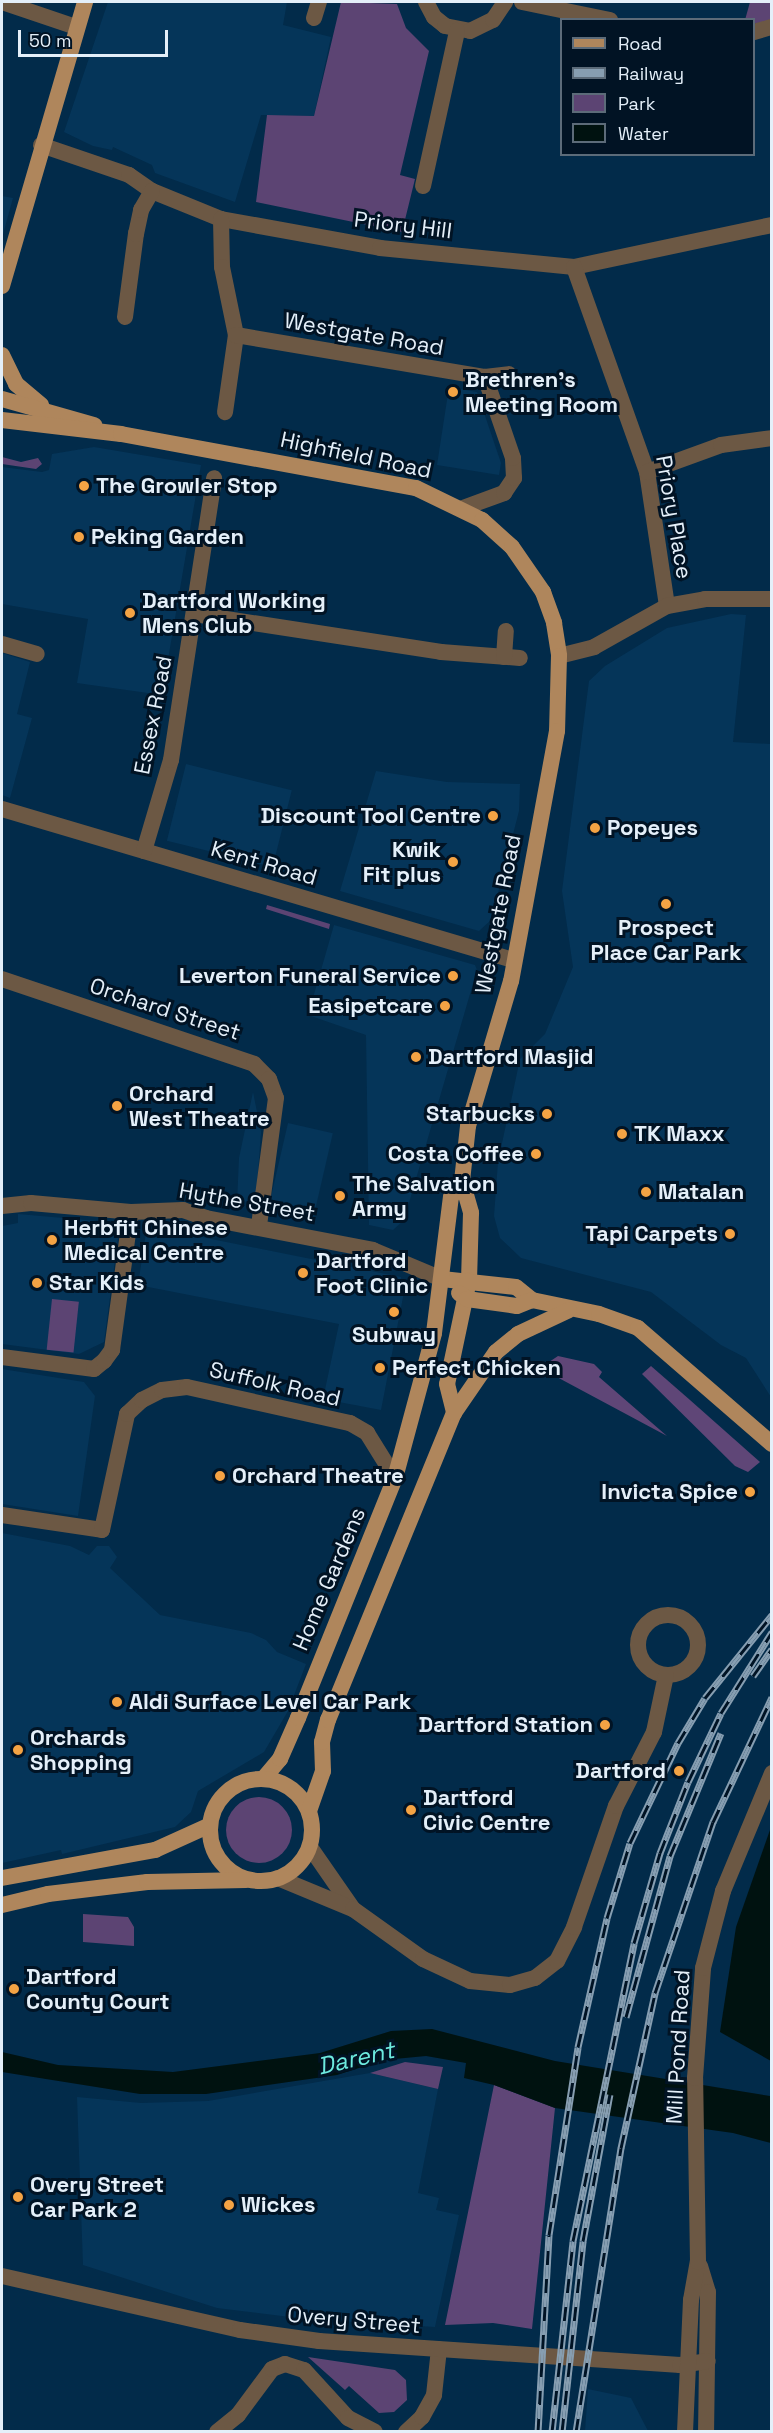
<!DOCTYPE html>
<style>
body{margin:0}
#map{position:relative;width:773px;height:2433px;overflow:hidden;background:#022b4a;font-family:"Space Grotesk",sans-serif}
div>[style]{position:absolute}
.built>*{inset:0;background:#053559;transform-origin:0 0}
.green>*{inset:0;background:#5c4473;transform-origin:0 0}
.round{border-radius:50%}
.forest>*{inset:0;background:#5f4677}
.water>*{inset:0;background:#001210}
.minor>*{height:16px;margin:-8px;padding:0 8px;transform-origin:8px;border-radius:8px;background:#6c5844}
.minor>.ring{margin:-8px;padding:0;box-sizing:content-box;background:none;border:16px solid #6c5844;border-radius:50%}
.tertiary>*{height:16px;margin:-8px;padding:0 8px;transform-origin:8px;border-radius:8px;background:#6c5844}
.primary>*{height:16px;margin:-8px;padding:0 8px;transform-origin:8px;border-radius:8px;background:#af865c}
.primary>.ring{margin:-8px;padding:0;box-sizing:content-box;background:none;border:16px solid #af865c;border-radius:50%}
.rail>*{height:7px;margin-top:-3.5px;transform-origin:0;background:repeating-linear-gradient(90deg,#011324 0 14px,#879eb1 0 28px);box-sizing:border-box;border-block:2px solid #879eb1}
.dots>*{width:16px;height:16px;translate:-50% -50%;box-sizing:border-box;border:3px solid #011324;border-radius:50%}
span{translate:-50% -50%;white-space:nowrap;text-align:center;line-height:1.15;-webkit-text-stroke:6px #011324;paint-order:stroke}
.street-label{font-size:22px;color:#e4eff9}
.poi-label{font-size:22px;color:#e4eff9;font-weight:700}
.left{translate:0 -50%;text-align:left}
.right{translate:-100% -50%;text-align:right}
.water-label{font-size:24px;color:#6deadf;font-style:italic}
.frame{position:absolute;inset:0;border:3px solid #e4eff9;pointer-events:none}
.legend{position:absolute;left:560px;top:18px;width:195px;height:138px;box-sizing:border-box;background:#011324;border:2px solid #5c6b79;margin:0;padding:8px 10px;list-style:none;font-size:18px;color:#e4eff9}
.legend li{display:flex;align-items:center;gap:12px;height:30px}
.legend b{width:30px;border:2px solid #5c6b79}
.scale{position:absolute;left:18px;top:30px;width:150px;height:27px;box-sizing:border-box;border:3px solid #e4eff9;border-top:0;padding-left:8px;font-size:18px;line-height:21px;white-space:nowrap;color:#e4eff9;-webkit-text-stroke:4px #011324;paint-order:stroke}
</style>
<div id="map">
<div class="built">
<i style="clip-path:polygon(108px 2px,287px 2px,283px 25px,331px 37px,314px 116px,261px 115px,235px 202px,155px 173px,152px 165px,113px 147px,112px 150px,93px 146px,64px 132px)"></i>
<i style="clip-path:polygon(2px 196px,13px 198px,2px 238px)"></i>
<i style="clip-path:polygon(449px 387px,477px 392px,501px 463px,499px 475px,437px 465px)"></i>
<i style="clip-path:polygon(94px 447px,201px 465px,162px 695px,77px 683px,88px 619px,2px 604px,2px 467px,42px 472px,49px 470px,52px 454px)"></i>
<i style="clip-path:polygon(731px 614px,746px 615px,733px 742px,771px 744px,771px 1397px,746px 1358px,721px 1345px,651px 1292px,521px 1258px,500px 1238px,494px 1216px,498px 1162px,520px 1059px,545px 1034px,573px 967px,562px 891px,589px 681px,605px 666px,667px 628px)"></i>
<i style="clip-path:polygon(2px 653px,30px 662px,17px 714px,32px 718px,10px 798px,2px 795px)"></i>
<i style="left:186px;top:764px;width:109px;height:79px;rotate:14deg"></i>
<i style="clip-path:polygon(376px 771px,447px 782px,520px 784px,519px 811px,491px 920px,479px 931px,340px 891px)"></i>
<i style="clip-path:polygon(334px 925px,475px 965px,477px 970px,404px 1220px,393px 1230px,369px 1225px,366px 1035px,308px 1015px)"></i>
<i style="clip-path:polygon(253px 1092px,261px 1132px,256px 1200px,237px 1203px,239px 1158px)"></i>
<i style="left:288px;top:1123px;width:46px;height:82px;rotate:13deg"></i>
<i style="clip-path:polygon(18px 1214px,120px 1223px,104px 1342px,79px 1354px,2px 1344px,2px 1226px,18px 1223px)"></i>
<i style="clip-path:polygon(147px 1226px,401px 1277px,400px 1285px,405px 1287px,381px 1410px,323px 1399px,339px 1324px,138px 1285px)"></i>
<i style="clip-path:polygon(2px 1369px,84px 1382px,95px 1396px,78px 1516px,2px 1504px)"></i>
<i style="clip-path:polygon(2px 1533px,70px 1546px,89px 1555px,97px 1546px,109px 1546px,117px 1557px,110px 1568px,160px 1615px,251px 1633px,266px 1640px,277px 1652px,306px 1664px,288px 1711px,264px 1752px,198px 1791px,191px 1812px,175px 1827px,62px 1854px,61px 1850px,2px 1863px)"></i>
<i style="clip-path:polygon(370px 2073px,438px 2089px,418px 2193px,439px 2198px,436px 2210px,459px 2215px,435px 2327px,306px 2319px,217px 2308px,83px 2265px,77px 2097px,141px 2103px,208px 2101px)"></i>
<i style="clip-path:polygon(588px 2389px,631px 2398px,648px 2431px,585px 2431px)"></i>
</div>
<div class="green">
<i style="clip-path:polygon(341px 2px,397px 4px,406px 28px,429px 51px,400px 175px,415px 179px,402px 232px,256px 202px,267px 115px,314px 116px)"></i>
<i style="clip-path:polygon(750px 2px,771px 2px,771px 20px,754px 24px,754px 20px,745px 20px)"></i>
<i style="clip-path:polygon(2px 457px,21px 462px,38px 458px,42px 464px,36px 469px,2px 464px)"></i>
<i style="clip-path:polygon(267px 905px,330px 924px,329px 929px,266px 909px)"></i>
<i style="left:52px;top:1299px;width:27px;height:51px;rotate:6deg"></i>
<i class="round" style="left:226px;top:1797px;width:66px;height:66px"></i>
<i style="clip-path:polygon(83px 1914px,128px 1917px,134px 1927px,134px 1946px,83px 1942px)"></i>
<i style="clip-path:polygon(405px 2062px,443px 2067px,438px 2089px,370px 2073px)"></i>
<i style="clip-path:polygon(308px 2357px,395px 2370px,406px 2380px,407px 2400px,394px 2412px,379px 2413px,349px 2386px,345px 2390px)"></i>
</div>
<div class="forest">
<i style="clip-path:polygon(558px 1356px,594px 1364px,602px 1372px,599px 1377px,667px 1436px,540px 1368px)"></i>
<i style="clip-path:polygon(651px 1366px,690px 1400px,760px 1462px,748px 1472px,735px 1466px,642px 1374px)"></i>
<i style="clip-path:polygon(494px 2085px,555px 2108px,532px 2329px,493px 2323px,445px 2325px)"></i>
</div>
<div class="water">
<i style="clip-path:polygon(771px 1827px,771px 2061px,720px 2032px,736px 1927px)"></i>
<i style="clip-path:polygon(432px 2029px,555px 2061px,770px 2096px,771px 2143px,733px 2133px,555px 2108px,494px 2085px,464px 2078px,466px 2063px,426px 2056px,384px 2060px,337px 2075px,206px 2094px,140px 2094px,2px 2072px,2px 2052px,58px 2065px,173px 2072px,320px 2053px,391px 2031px)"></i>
</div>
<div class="minor">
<i style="left:2px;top:2px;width:78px;rotate:18.7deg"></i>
<i style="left:426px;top:2px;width:17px;rotate:62deg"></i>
<i style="left:434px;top:17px;width:14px;rotate:39deg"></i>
<i style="left:445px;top:26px;width:25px;rotate:11deg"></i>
<i style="left:470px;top:31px;width:25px;rotate:-26deg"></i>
<i style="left:493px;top:20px;width:22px;rotate:-56deg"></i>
<i style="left:522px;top:2px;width:90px;rotate:11.6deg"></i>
<i style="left:314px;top:18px;width:17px;rotate:-73deg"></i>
<i style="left:754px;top:32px;width:19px;rotate:-16deg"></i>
<i style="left:41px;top:145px;width:93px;rotate:18.8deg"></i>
<i style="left:129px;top:175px;width:28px;rotate:35deg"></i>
<i style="left:152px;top:191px;width:74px;rotate:22.1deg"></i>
<i style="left:221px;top:219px;width:162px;rotate:10.3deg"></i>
<i style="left:380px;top:248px;width:195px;rotate:5.6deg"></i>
<i style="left:574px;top:267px;width:202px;rotate:-12deg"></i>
<i style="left:423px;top:186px;width:159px;rotate:-77.6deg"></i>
<i style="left:221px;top:219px;width:48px;rotate:88.8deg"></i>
<i style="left:222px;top:267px;width:69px;rotate:78.4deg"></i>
<i style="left:236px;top:335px;width:78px;rotate:98.1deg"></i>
<i style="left:574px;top:267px;width:218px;rotate:70.4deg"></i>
<i style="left:647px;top:472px;width:135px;rotate:81.5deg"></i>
<i style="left:125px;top:317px;width:84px;rotate:-82.5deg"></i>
<i style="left:136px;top:234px;width:25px;rotate:-78deg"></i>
<i style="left:141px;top:210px;width:22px;rotate:-60deg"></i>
<i style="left:236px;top:335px;width:253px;rotate:9.6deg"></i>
<i style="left:485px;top:377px;width:24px;rotate:-7deg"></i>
<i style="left:647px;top:472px;width:79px;rotate:-20deg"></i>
<i style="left:721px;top:445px;width:51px;rotate:-7.8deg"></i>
<i style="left:463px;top:508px;width:44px;rotate:-20.1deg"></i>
<i style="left:504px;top:493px;width:18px;rotate:-56deg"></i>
<i style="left:514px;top:478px;width:20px;rotate:-93deg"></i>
<i style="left:513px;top:458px;width:86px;rotate:-109.1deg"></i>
<i style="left:194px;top:614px;width:250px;rotate:8.7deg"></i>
<i style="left:441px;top:652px;width:79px;rotate:4.3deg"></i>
<i style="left:2px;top:644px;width:36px;rotate:16deg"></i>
<i style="left:559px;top:656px;width:36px;rotate:-14deg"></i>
<i style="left:594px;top:647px;width:84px;rotate:-29.3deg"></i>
<i style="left:667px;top:606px;width:39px;rotate:-10deg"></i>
<i style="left:705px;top:599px;width:67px"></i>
<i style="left:504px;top:657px;width:26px;rotate:-86deg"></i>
<i style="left:2px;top:809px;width:533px;rotate:16.46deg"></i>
<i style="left:144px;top:851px;width:95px;rotate:-73.5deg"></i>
<i style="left:171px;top:760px;width:285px;rotate:-81.3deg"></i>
<i style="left:2px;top:979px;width:266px;rotate:18.6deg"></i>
<i style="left:254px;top:1064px;width:21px;rotate:45deg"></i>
<i style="left:269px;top:1079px;width:20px;rotate:70deg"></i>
<i style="left:276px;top:1098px;width:129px;rotate:97.6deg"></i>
<i style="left:2px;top:1206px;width:29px;rotate:-6deg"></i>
<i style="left:31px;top:1203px;width:100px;rotate:5.1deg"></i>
<i style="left:131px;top:1212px;width:52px;rotate:-2.2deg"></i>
<i style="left:183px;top:1210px;width:24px;rotate:19deg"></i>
<i style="left:206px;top:1218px;width:170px;rotate:10.8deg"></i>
<i style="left:373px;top:1250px;width:75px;rotate:22.8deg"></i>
<i style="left:2px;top:1357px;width:93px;rotate:7.4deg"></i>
<i style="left:94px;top:1369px;width:13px;rotate:-39deg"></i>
<i style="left:104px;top:1361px;width:14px;rotate:-54deg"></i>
<i style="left:112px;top:1350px;width:139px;rotate:-82.2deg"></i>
<i style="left:2px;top:1515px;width:101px;rotate:8.5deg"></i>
<i style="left:102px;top:1530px;width:119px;rotate:-77.8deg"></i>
<i style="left:127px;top:1414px;width:21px;rotate:-43deg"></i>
<i style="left:142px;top:1400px;width:22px;rotate:-27deg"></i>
<i style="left:162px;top:1390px;width:25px;rotate:-7deg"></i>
<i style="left:187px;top:1387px;width:167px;rotate:12.5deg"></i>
<i style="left:350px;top:1423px;width:20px;rotate:30deg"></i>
<i style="left:367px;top:1433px;width:53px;rotate:58.1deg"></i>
<i class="ring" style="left:638px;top:1615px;width:44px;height:44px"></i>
<i style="left:310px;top:1847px;width:75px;rotate:55.3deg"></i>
<i style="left:278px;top:1878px;width:81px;rotate:22.5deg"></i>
<i style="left:353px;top:1909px;width:86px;rotate:35.5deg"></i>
<i style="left:423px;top:1959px;width:52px;rotate:25.1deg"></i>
<i style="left:470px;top:1981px;width:40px;rotate:5.7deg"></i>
<i style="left:510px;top:1985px;width:26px;rotate:-16deg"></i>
<i style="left:535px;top:1978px;width:28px;rotate:-38deg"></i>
<i style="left:557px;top:1961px;width:38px;rotate:-63deg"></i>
<i style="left:574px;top:1927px;width:128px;rotate:-70.9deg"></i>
<i style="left:616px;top:1806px;width:83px;rotate:-62.8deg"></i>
<i style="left:654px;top:1732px;width:58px;rotate:-78.1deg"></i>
<i style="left:217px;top:2432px;width:27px;rotate:-39deg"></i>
<i style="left:238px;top:2415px;width:57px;rotate:-53.5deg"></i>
<i style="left:272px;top:2369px;width:14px;rotate:-21deg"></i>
<i style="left:285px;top:2364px;width:20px;rotate:18deg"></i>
<i style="left:304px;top:2370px;width:65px;rotate:47.5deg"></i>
<i style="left:348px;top:2418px;width:30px;rotate:27deg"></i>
<i style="left:406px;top:2432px;width:22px;rotate:-43deg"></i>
<i style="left:422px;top:2417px;width:25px;rotate:-61deg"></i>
<i style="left:434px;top:2395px;width:46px;rotate:-83.8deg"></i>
</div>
<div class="tertiary">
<i style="left:700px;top:2266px;width:27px;rotate:73deg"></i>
<i style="left:708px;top:2292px;width:140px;rotate:90.8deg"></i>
<i style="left:2px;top:2276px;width:244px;rotate:12.8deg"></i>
<i style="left:240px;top:2330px;width:80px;rotate:7.9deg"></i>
<i style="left:319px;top:2341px;width:362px;rotate:3.8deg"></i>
<i style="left:680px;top:2365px;width:28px;rotate:-8deg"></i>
<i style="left:685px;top:2432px;width:132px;rotate:-87.4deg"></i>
<i style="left:691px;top:2300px;width:39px;rotate:-80deg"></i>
<i style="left:698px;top:2262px;width:184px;rotate:-90.9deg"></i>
<i style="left:695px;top:2078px;width:110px;rotate:-85.8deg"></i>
<i style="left:703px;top:1968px;width:80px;rotate:-75.4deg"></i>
<i style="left:723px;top:1891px;width:128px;rotate:-67.4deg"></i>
</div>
<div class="primary">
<i style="left:2px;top:286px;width:296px;rotate:-73.7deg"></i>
<i style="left:2px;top:355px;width:32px;rotate:64deg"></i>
<i style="left:16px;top:384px;width:33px;rotate:40deg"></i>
<i style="left:2px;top:399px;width:96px;rotate:15.8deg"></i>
<i style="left:2px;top:420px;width:120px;rotate:6.7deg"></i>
<i style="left:121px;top:434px;width:300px;rotate:10.4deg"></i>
<i style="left:416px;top:488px;width:73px;rotate:25.9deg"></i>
<i style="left:482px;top:520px;width:40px;rotate:42deg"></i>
<i style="left:512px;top:547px;width:55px;rotate:55.4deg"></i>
<i style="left:543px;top:592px;width:33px;rotate:70deg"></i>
<i style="left:554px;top:623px;width:33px;rotate:81deg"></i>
<i style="left:559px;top:656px;width:75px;rotate:91.5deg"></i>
<i style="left:557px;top:731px;width:254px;rotate:100.4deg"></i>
<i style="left:511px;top:981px;width:151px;rotate:106.5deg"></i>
<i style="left:468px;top:1126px;width:55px;rotate:96.2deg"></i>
<i style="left:462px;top:1181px;width:33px;rotate:74deg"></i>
<i style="left:471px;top:1213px;width:67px;rotate:91.7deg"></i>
<i style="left:469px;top:1280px;width:106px;rotate:101.9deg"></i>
<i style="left:447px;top:1384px;width:30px;rotate:76deg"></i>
<i style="left:442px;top:1279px;width:74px;rotate:6.2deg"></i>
<i style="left:516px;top:1287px;width:21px;rotate:39deg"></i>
<i style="left:532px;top:1300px;width:68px;rotate:11.8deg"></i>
<i style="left:599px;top:1314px;width:41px;rotate:19.7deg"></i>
<i style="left:638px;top:1328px;width:177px;rotate:40.9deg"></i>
<i style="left:459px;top:1293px;width:10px;rotate:37deg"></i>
<i style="left:467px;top:1299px;width:50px;rotate:8deg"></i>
<i style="left:517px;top:1306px;width:16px;rotate:-22deg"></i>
<i style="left:264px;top:1778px;width:25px;rotate:-50deg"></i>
<i style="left:280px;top:1759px;width:45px;rotate:-66.3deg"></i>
<i style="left:298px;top:1718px;width:259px;rotate:-68deg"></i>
<i style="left:395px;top:1478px;width:150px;rotate:-74.9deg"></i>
<i style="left:434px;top:1333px;width:137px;rotate:-82.9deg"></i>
<i style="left:451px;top:1197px;width:19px;rotate:-55deg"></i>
<i class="ring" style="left:210px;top:1779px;width:86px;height:86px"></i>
<i style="left:309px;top:1811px;width:42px;rotate:-70.7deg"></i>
<i style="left:323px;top:1771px;width:29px;rotate:-92deg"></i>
<i style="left:322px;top:1742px;width:23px;rotate:-75deg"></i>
<i style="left:328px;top:1720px;width:332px;rotate:-67.7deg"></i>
<i style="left:454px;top:1413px;width:74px;rotate:-55.5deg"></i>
<i style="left:496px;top:1352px;width:28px;rotate:-39deg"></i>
<i style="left:518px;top:1334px;width:56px;rotate:-25.2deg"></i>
<i style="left:2px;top:1878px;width:156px;rotate:-10.4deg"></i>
<i style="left:155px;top:1850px;width:60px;rotate:-24.4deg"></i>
<i style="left:2px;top:1905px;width:47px;rotate:-13.4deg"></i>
<i style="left:48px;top:1894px;width:100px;rotate:-6.9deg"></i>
<i style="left:147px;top:1882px;width:99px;rotate:-1.2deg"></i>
</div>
<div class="rail">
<i style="left:753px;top:1676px;width:33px;rotate:-55deg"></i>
<i style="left:626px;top:2017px;width:167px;rotate:-74.7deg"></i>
<i style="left:670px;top:1856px;width:133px;rotate:-67.5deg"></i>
<i style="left:538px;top:2432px;width:197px;rotate:-86.8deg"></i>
<i style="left:549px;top:2235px;width:190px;rotate:-81.2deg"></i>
<i style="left:578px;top:2047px;width:132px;rotate:-77.3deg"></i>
<i style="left:607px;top:1918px;width:78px;rotate:-73deg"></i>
<i style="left:630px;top:1843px;width:111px;rotate:-64.4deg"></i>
<i style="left:678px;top:1743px;width:52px;rotate:-59deg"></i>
<i style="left:705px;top:1698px;width:107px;rotate:-51.1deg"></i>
<i style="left:552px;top:2432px;width:192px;rotate:-83.7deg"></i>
<i style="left:573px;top:2241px;width:304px;rotate:-78.4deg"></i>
<i style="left:634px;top:1943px;width:94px;rotate:-73.9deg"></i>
<i style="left:660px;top:1853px;width:76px;rotate:-68.5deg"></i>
<i style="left:688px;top:1782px;width:76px;rotate:-64.4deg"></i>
<i style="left:721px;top:1713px;width:96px;rotate:-57.8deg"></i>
<i style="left:562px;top:2432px;width:192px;rotate:-83.7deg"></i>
<i style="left:583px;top:2241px;width:149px;rotate:-79.6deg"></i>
<i style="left:576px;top:2432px;width:288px;rotate:-81deg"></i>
<i style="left:621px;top:2148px;width:159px;rotate:-77.6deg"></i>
<i style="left:655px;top:1993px;width:181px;rotate:-71.3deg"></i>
<i style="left:713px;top:1822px;width:138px;rotate:-64.7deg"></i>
</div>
<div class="dots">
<i style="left:453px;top:392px;background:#f4a344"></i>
<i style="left:84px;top:486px;background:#f4a344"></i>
<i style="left:79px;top:537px;background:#f4a344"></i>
<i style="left:130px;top:613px;background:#f4a344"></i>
<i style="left:493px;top:816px;background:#f4a344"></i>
<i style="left:595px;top:828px;background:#f4a344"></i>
<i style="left:453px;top:862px;background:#f4a344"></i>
<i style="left:666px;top:904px;background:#f4a344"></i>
<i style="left:453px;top:976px;background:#f4a344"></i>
<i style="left:445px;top:1006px;background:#f4a344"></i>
<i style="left:416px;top:1057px;background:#f4a344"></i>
<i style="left:117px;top:1106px;background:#f4a344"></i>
<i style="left:547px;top:1114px;background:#f4a344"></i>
<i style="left:622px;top:1134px;background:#f4a344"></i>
<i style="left:536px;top:1154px;background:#f4a344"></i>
<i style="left:646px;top:1192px;background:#f4a344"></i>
<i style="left:340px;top:1196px;background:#f4a344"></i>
<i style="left:730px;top:1234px;background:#f4a344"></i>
<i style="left:52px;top:1240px;background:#f4a344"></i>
<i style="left:303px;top:1273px;background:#f4a344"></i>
<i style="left:37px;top:1283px;background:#f4a344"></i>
<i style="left:394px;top:1312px;background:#f4a344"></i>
<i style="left:380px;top:1368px;background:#f4a344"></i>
<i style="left:220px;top:1476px;background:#f4a344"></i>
<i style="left:750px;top:1492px;background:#f4a344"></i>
<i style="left:117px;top:1702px;background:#f4a344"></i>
<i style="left:605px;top:1725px;background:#f4a344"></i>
<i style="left:18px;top:1750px;background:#f4a344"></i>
<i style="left:679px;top:1771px;background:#f4a344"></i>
<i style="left:411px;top:1810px;background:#f4a344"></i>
<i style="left:14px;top:1989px;background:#f4a344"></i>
<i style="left:18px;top:2197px;background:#f4a344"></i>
<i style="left:229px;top:2205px;background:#f4a344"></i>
</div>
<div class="street-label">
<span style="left:403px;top:225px;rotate:7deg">Priory Hill</span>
<span style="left:364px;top:334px;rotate:10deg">Westgate Road</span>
<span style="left:356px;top:455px;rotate:12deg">Highfield Road</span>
<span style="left:674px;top:517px;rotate:80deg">Priory Place</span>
<span style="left:153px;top:715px;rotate:-79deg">Essex Road</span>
<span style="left:264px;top:863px;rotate:16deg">Kent Road</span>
<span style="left:498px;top:914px;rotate:-79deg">Westgate Road</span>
<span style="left:165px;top:1009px;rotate:18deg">Orchard Street</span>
<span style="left:247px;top:1202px;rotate:10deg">Hythe Street</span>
<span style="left:275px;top:1384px;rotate:13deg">Suffolk Road</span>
<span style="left:329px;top:1579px;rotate:-67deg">Home Gardens</span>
<span style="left:678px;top:2047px;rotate:-87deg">Mill Pond Road</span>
<span style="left:354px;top:2320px;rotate:5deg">Overy Street</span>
</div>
<div class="poi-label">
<span class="left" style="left:465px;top:392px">Brethren's<br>Meeting Room</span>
<span class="left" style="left:96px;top:486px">The Growler Stop</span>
<span class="left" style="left:91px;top:537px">Peking Garden</span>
<span class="left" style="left:142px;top:613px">Dartford Working<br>Mens Club</span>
<span class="right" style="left:481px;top:816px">Discount Tool Centre</span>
<span class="left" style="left:607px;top:828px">Popeyes</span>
<span class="right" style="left:441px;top:862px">Kwik<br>Fit plus</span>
<span style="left:666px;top:940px">Prospect<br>Place Car Park</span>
<span class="right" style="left:441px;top:976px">Leverton Funeral Service</span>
<span class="right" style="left:433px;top:1006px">Easipetcare</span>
<span class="left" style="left:428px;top:1057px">Dartford Masjid</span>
<span class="left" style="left:129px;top:1106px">Orchard<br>West Theatre</span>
<span class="right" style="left:535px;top:1114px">Starbucks</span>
<span class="left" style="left:634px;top:1134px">TK Maxx</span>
<span class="right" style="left:524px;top:1154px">Costa Coffee</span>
<span class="left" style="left:352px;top:1196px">The Salvation<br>Army</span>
<span class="left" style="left:658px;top:1192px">Matalan</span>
<span class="left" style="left:64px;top:1240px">Herbfit Chinese<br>Medical Centre</span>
<span class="right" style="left:718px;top:1234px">Tapi Carpets</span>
<span class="left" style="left:316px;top:1273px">Dartford<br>Foot Clinic</span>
<span class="left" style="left:49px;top:1283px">Star Kids</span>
<span style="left:394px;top:1335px">Subway</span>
<span class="left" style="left:392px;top:1368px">Perfect Chicken</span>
<span class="left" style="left:232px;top:1476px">Orchard Theatre</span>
<span class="right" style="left:738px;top:1492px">Invicta Spice</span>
<span class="left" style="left:129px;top:1702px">Aldi Surface Level Car Park</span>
<span class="right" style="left:593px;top:1725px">Dartford Station</span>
<span class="left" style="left:30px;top:1750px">Orchards<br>Shopping</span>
<span class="right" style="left:666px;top:1771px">Dartford</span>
<span class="left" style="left:423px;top:1810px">Dartford<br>Civic Centre</span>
<span class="left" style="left:26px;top:1989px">Dartford<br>County Court</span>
<span class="left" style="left:30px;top:2197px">Overy Street<br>Car Park 2</span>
<span class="left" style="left:241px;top:2205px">Wickes</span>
</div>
<div class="water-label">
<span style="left:356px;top:2058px;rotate:-13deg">Darent</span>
</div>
<div class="frame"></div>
<ul class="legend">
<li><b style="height:8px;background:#af865c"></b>Road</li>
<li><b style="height:8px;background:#879eb1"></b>Railway</li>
<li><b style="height:16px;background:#5c4473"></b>Park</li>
<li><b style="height:16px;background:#001210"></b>Water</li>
</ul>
<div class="scale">50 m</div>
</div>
